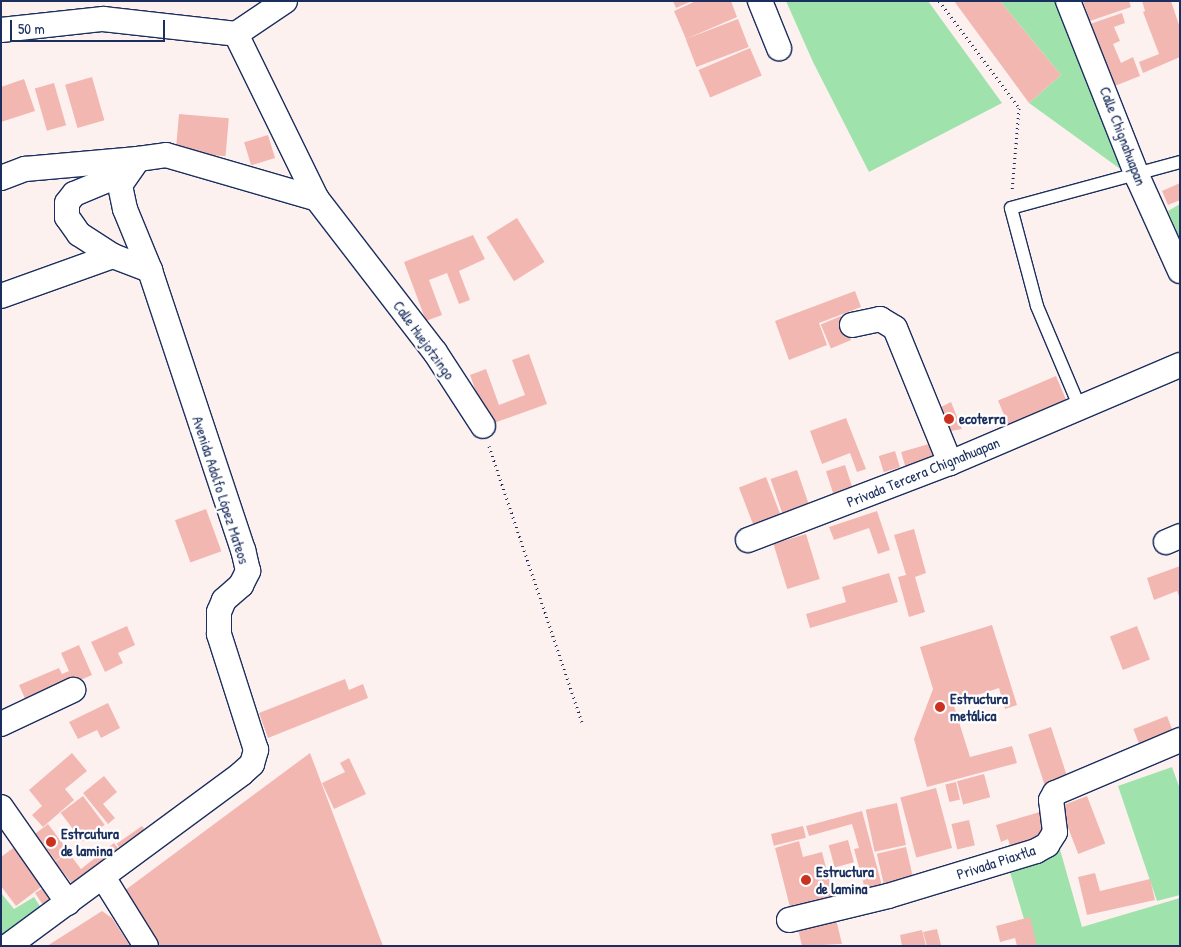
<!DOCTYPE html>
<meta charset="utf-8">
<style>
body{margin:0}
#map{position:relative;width:1181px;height:947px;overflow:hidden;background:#fdf1f0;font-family:"Patrick Hand",sans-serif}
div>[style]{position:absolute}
.green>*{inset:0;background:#a0e2ac}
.building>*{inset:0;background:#f3b7b2;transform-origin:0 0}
.path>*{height:3px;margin-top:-1.5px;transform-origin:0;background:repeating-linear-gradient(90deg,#1b2f5e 0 1px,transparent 0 5px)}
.roads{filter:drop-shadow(1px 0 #1b2f5e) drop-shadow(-1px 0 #1b2f5e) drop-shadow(0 1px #1b2f5e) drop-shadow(0 -1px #1b2f5e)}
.lane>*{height:12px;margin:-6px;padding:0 6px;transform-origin:6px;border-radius:6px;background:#fff}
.street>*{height:24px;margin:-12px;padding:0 12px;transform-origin:12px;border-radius:12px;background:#fff}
.dots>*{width:14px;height:14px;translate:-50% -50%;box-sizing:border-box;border:2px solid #fff;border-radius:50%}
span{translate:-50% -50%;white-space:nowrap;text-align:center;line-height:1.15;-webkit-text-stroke:4.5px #fff;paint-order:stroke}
.street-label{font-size:15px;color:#1b2f5e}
.poi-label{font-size:15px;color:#1b2f5e;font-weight:700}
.left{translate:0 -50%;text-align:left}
.frame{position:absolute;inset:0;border:2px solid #1b2f5e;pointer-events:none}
.scale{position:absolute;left:10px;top:20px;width:155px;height:22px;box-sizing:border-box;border:2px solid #1b2f5e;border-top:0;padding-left:6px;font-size:15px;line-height:18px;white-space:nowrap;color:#1b2f5e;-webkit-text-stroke:4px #fff;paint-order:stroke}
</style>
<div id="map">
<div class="green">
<i style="clip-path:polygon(786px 1px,928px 1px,1002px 103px,869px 172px,813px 62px)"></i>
<i style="clip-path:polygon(1000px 1px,1056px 1px,1130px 176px,1029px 103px,1061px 75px)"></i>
<i style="clip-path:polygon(1180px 204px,1180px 239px,1168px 211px)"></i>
<i style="clip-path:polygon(1172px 767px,1180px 789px,1180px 895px,1157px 901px,1118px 786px)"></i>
<i style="clip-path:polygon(1059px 846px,1082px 927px,1180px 898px,1180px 946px,1032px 946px,1007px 862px)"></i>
<i style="clip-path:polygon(1px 893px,14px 909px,34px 897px,45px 914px,6px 941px,1px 935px)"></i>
</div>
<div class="building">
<i style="clip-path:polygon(673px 1px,692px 1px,676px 8px)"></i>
<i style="clip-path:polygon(696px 1px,731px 1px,737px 17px,686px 39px,674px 11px)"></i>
<i style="clip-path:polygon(954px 1px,1000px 1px,1061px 75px,1029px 103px)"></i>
<i style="clip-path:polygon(1083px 1px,1129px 1px,1131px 7px,1090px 21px)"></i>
<i style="clip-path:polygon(1142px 1px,1171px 1px,1180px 28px,1180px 57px,1143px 73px,1139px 62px,1159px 54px,1143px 12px,1145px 11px)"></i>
<i style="clip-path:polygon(1122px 13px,1125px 23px,1114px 27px,1120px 41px,1113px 44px,1121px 63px,1133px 57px,1140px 76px,1112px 87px,1087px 25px)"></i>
<i style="left:738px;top:19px;width:30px;height:56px;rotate:69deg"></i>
<i style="left:750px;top:48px;width:30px;height:56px;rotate:67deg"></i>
<i style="left:92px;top:77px;width:45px;height:28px;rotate:74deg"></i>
<i style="clip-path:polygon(24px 79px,35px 111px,1px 122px,1px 87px)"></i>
<i style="left:54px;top:83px;width:44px;height:20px;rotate:74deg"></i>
<i style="left:179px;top:114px;width:50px;height:38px;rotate:5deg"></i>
<i style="left:268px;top:135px;width:24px;height:25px;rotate:73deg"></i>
<i style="clip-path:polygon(1180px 183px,1180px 200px,1168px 205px,1162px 191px)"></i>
<i style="left:517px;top:218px;width:52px;height:36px;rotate:58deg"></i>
<i style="clip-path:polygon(473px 235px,485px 259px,459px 271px,470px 300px,459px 304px,447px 273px,429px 280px,442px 315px,426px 321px,404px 262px)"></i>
<i style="clip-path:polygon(855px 291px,861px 307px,819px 323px,827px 345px,789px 360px,775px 321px)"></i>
<i style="left:841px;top:316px;width:26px;height:22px;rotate:67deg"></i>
<i style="clip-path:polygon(529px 354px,547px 404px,488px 425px,470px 375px,486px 369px,499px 405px,525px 395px,512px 360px)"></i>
<i style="left:1056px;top:376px;width:39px;height:63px;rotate:67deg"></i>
<i style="clip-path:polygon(951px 402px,962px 429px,945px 432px,937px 409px)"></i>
<i style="clip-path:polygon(846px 418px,866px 469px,857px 472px,850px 453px,822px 464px,810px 431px)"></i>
<i style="left:929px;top:444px;width:22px;height:29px;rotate:74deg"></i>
<i style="left:895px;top:451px;width:17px;height:17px;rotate:73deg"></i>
<i style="left:845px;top:465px;width:29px;height:20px;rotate:72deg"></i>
<i style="left:797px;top:470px;width:39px;height:28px;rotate:71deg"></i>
<i style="left:766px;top:477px;width:43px;height:29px;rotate:69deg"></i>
<i style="left:206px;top:509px;width:45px;height:33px;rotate:70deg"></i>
<i style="clip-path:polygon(877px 511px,890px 550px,878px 554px,869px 528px,834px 540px,829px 527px)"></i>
<i style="clip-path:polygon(914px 529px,926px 573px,915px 577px,925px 612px,909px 617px,898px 577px,906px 575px,894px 535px)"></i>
<i style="left:806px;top:534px;width:47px;height:34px;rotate:73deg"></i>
<i style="clip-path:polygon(1180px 566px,1180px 599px,1177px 591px,1154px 600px,1147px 578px)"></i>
<i style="clip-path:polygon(889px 573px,898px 602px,810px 628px,806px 614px,846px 602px,842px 587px)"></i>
<i style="clip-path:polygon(992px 625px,1017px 705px,1005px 709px,999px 688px,953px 703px,970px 757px,1012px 746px,1017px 763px,927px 787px,914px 739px,933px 689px,920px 647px)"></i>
<i style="clip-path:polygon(127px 626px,135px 645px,118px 653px,123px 663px,105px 672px,91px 642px)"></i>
<i style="left:1137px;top:626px;width:36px;height:29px;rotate:69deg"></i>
<i style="clip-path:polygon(79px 645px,92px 675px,27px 703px,19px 685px,59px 668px,62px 674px,69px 671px,61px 653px)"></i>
<i style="clip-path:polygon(345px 679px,349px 690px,363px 684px,368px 698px,268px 738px,259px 713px)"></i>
<i style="clip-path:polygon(108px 703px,120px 728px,101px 738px,97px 730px,78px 739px,69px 722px)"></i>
<i style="left:1167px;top:716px;width:26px;height:36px;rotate:69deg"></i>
<i style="left:1051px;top:727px;width:54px;height:24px;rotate:72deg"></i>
<i style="clip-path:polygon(72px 753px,87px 771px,65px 789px,74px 800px,43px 827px,32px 815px,42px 806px,29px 790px)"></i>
<i style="clip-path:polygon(310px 753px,383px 946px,155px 946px,124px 891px)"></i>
<i style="clip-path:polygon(349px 758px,366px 794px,334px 809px,322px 783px,345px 772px,340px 763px)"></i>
<i style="left:984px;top:774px;width:24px;height:28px;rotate:75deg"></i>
<i style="clip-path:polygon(104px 776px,117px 792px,103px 804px,115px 818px,108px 824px,83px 793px)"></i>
<i style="left:956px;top:782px;width:18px;height:11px;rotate:77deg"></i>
<i style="left:936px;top:788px;width:62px;height:37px;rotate:75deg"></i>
<i style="left:83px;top:796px;width:36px;height:28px;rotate:53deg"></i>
<i style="left:1087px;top:796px;width:51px;height:29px;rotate:69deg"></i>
<i style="left:897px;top:803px;width:43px;height:32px;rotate:78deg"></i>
<i style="clip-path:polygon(862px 811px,884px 893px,859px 900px,857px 891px,865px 889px,854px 849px,859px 848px,852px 824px,809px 836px,806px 826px)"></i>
<i style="clip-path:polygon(1043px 811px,1046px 843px,1012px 853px,1008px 839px,1001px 842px,996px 825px)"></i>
<i style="left:969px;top:820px;width:26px;height:18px;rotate:77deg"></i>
<i style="left:48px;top:824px;width:34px;height:16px;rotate:53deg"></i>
<i style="left:142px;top:826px;width:12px;height:31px;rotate:55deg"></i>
<i style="left:803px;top:826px;width:12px;height:33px;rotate:76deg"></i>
<i style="left:848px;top:840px;width:23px;height:20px;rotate:75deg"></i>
<i style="clip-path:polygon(799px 841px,803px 857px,822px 852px,835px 903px,792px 915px,775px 848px)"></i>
<i style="clip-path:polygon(114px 843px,125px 857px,78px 891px,55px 862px,68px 852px,81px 869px)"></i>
<i style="clip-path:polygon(16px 846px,45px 884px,16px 906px,1px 886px,1px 857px)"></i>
<i style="left:906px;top:847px;width:37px;height:30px;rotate:77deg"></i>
<i style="clip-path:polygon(1095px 873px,1100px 891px,1150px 879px,1155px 900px,1087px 915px,1078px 877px)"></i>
<i style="left:46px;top:886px;width:20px;height:13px;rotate:57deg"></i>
<i style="clip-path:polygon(102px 911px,112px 918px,130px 946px,47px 946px)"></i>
<i style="clip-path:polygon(1030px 917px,1037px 946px,1017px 946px,1015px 938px,1000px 942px,996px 926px)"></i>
<i style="clip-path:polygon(836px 919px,842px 944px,802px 946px,798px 929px)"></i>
<i style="clip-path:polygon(937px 929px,941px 945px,927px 946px,923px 932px)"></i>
<i style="clip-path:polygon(922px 930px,926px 946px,902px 946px,900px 935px)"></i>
</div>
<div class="path">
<i style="left:939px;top:1px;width:134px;rotate:53.2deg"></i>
<i style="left:1019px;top:108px;width:84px;rotate:94.8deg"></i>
<i style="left:489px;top:446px;width:294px;rotate:71.4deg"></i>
</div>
<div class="roads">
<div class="lane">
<i style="left:1080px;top:408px;width:111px;rotate:-112.9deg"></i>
<i style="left:1037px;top:306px;width:101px;rotate:-104.9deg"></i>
<i style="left:1011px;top:208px;width:175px;rotate:-15.2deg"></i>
</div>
<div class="street">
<i style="left:285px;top:1px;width:59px;rotate:146deg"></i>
<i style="left:236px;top:34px;width:184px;rotate:63.9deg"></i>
<i style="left:317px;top:199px;width:193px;rotate:52.4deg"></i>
<i style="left:435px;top:352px;width:88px;rotate:57deg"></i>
<i style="left:760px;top:1px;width:51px;rotate:68deg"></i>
<i style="left:1068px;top:1px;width:190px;rotate:68.4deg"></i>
<i style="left:1138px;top:178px;width:102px;rotate:65.7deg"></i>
<i style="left:1px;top:30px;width:103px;rotate:-6.2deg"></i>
<i style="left:103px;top:19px;width:134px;rotate:6.4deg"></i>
<i style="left:127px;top:172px;width:57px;rotate:157.5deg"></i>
<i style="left:74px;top:194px;width:11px;rotate:128deg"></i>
<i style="left:67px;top:203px;width:14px;rotate:90deg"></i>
<i style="left:67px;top:217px;width:21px;rotate:55deg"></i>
<i style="left:79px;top:234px;width:40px;rotate:32.9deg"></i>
<i style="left:113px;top:256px;width:40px;rotate:21deg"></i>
<i style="left:1px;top:178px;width:26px;rotate:-21deg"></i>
<i style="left:25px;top:169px;width:113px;rotate:-5.1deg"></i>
<i style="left:1px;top:296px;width:119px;rotate:-19.7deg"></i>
<i style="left:852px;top:325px;width:29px;rotate:-12deg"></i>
<i style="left:880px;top:319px;width:17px;rotate:31deg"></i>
<i style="left:895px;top:328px;width:146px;rotate:67.8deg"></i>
<i style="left:748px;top:540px;width:216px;rotate:-20.9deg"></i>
<i style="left:950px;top:463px;width:250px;rotate:-23.1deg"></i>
<i style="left:1166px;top:542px;width:15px;rotate:-23deg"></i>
<i style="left:1px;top:724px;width:80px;rotate:-25.3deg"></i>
<i style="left:1px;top:807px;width:117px;rotate:55.1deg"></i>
<i style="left:103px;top:877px;width:81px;rotate:58.1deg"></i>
<i style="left:789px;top:920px;width:102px;rotate:-13.6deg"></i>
<i style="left:888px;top:896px;width:155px;rotate:-16.9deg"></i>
<i style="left:1036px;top:851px;width:13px;rotate:-29deg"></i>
<i style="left:1047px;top:845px;width:15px;rotate:-58deg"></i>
<i style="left:1055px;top:832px;width:32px;rotate:-97deg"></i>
<i style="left:1051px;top:800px;width:8px;rotate:-60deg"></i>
<i style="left:1055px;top:793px;width:136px;rotate:-23deg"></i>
<i style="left:8px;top:946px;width:290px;rotate:-36.4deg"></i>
<i style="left:241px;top:774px;width:15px;rotate:-42deg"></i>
<i style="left:252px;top:764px;width:15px;rotate:-74deg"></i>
<i style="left:256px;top:750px;width:122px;rotate:-107.7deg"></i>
<i style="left:219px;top:634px;width:22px;rotate:-90deg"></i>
<i style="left:219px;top:612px;width:13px;rotate:-67deg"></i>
<i style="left:224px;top:600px;width:23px;rotate:-41deg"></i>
<i style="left:241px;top:585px;width:16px;rotate:-63deg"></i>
<i style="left:248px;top:571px;width:22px;rotate:-103deg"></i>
<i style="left:243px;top:550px;width:295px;rotate:-108.4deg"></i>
<i style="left:150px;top:270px;width:66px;rotate:-112.3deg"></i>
<i style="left:125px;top:209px;width:25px;rotate:-102deg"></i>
<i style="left:120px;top:185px;width:32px;rotate:-55deg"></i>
<i style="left:138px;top:159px;width:28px;rotate:-8deg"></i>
<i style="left:166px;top:155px;width:157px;rotate:16.2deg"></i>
</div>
</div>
<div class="dots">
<i style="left:949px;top:419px;background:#c8321e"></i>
<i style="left:940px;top:707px;background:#c8321e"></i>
<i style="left:51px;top:842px;background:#c8321e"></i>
<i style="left:806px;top:880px;background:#c8321e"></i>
</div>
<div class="street-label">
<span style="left:1123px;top:136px;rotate:69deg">Calle Chignahuapan</span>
<span style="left:424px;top:340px;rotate:54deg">Calle Huejotzingo</span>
<span style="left:923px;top:472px;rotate:-22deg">Privada Tercera Chignahuapan</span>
<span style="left:221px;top:490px;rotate:72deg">Avenida Adolfo López Mateos</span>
<span style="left:996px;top:862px;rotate:-18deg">Privada Piaxtla</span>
</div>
<div class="poi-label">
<span class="left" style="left:959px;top:419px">ecoterra</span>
<span class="left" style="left:950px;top:707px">Estructura<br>metálica</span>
<span class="left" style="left:61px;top:842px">Estrcutura<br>de lamina</span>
<span class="left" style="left:816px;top:880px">Estructura<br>de lamina</span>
</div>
<div class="frame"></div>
<div class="scale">50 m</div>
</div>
